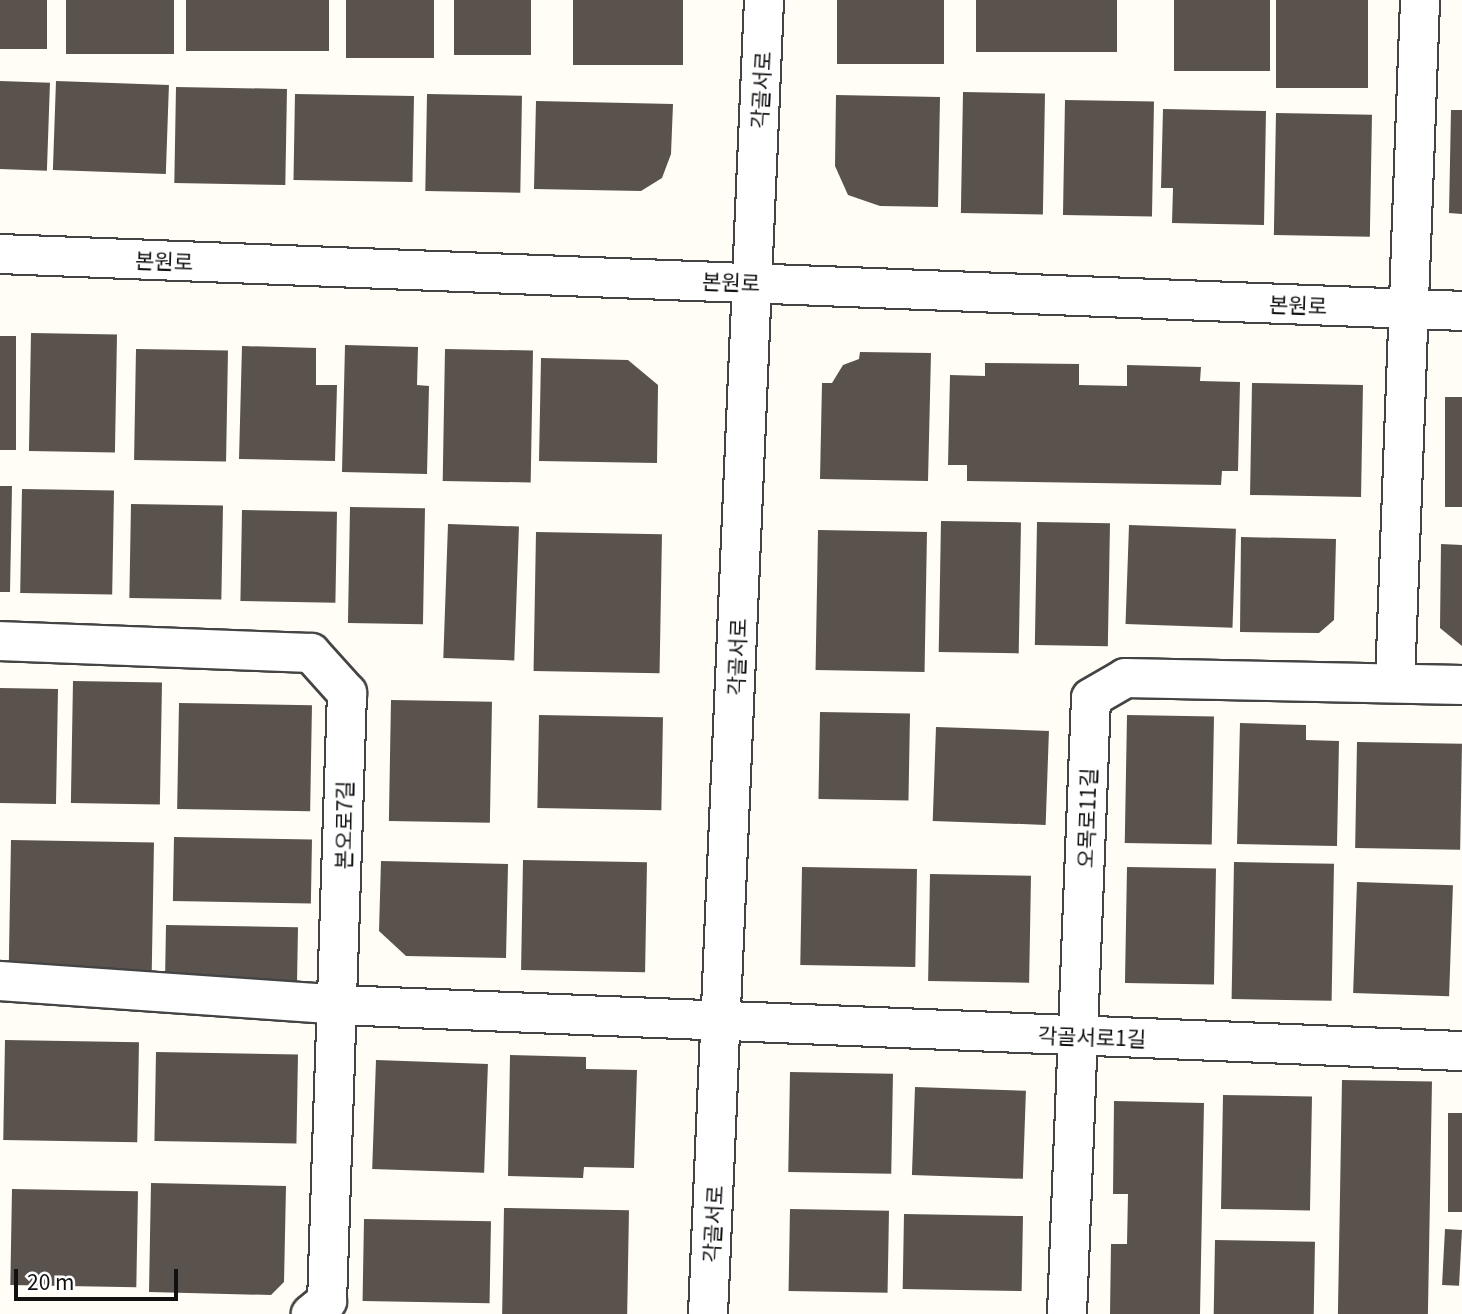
<!DOCTYPE html>
<meta charset="utf-8">
<style>
body{margin:0}
#map{position:relative;width:1462px;height:1314px;overflow:hidden;background:#fffdf5;font-family:Georgia,"Noto Sans KR",serif}
div>[style]{position:absolute}
.building>*{inset:0;background:#5a524d;transform-origin:0 0}
.roads{filter:drop-shadow(2px 0 #444) drop-shadow(-2px 0 #444) drop-shadow(0 2px #444) drop-shadow(0 -2px #444)}
.minor>*{height:38px;margin:-19px;padding:0 19px;transform-origin:19px;border-radius:19px;background:#fff}
.tertiary>*{height:38px;margin:-19px;padding:0 19px;transform-origin:19px;border-radius:19px;background:#fff}
span{translate:-50% -50%;white-space:nowrap;text-align:center;line-height:1.15;-webkit-text-stroke:7px #fff;paint-order:stroke}
.street-label{font-size:21px;color:#111}
.scale{position:absolute;left:14px;top:1269px;width:164px;height:32px;box-sizing:border-box;border:4px solid #111;border-top:0;padding-left:9px;font-size:21px;line-height:24px;white-space:nowrap;color:#111;-webkit-text-stroke:5px #fff;paint-order:stroke}
</style>
<div id="map">
<div class="building">
<i style="left:0;top:0;width:47px;height:49px"></i>
<i style="left:66px;top:0;width:108px;height:54px"></i>
<i style="left:186px;top:0;width:143px;height:51px"></i>
<i style="left:346px;top:0;width:88px;height:58px"></i>
<i style="left:454px;top:0;width:77px;height:55px"></i>
<i style="left:573px;top:0;width:110px;height:65px"></i>
<i style="left:837px;top:0;width:107px;height:64px"></i>
<i style="left:976px;top:0;width:141px;height:52px"></i>
<i style="left:1174px;top:0;width:96px;height:71px"></i>
<i style="left:1276px;top:0;width:92px;height:88px"></i>
<i style="left:0;top:81px;width:50px;height:88px;rotate:2deg"></i>
<i style="left:56px;top:81px;width:113px;height:89px;rotate:2deg"></i>
<i style="left:176px;top:87px;width:111px;height:96px;rotate:1deg"></i>
<i style="left:963px;top:92px;width:82px;height:121px;rotate:1deg"></i>
<i style="left:295px;top:94px;width:119px;height:86px;rotate:1deg"></i>
<i style="left:427px;top:94px;width:95px;height:97px;rotate:1deg"></i>
<i style="clip-path:polygon(836px 95px,940px 97px,938px 207px,880px 206px,848px 195px,835px 166px)"></i>
<i style="left:1065px;top:100px;width:89px;height:115px;rotate:1deg"></i>
<i style="clip-path:polygon(536px 101px,673px 104px,671px 154px,662px 178px,641px 191px,534px 189px)"></i>
<i style="clip-path:polygon(1163px 109px,1266px 111px,1264px 225px,1172px 223px,1173px 188px,1161px 188px)"></i>
<i style="clip-path:polygon(1451px 110px,1462px 110px,1462px 214px,1449px 213px)"></i>
<i style="left:1276px;top:113px;width:96px;height:122px;rotate:1deg"></i>
<i style="left:31px;top:333px;width:86px;height:118px;rotate:1deg"></i>
<i style="left:0;top:336px;width:16px;height:114px"></i>
<i style="clip-path:polygon(345px 345px,418px 347px,417px 385px,429px 386px,427px 474px,342px 472px)"></i>
<i style="clip-path:polygon(242px 346px,316px 348px,316px 385px,337px 385px,335px 461px,239px 459px)"></i>
<i style="left:136px;top:349px;width:92px;height:111px;rotate:1deg"></i>
<i style="left:445px;top:349px;width:88px;height:132px;rotate:1deg"></i>
<i style="clip-path:polygon(860px 352px,931px 353px,928px 481px,820px 479px,822px 383px,832px 383px,843px 365px,859px 359px)"></i>
<i style="clip-path:polygon(541px 358px,628px 360px,658px 385px,657px 463px,539px 461px)"></i>
<i style="clip-path:polygon(985px 363px,1079px 364px,1079px 385px,1127px 386px,1127px 365px,1201px 367px,1200px 381px,1240px 382px,1238px 471px,1222px 471px,1221px 485px,967px 481px,967px 465px,948px 465px,950px 375px,985px 376px)"></i>
<i style="left:1252px;top:383px;width:111px;height:112px;rotate:1deg"></i>
<i style="left:1445px;top:397px;width:17px;height:110px"></i>
<i style="clip-path:polygon(0 486px,12px 486px,10px 592px,0 592px)"></i>
<i style="left:22px;top:489px;width:92px;height:104px;rotate:1deg"></i>
<i style="left:131px;top:504px;width:92px;height:94px;rotate:1deg"></i>
<i style="left:350px;top:507px;width:75px;height:116px;rotate:1deg"></i>
<i style="left:242px;top:510px;width:95px;height:91px;rotate:1deg"></i>
<i style="left:941px;top:521px;width:80px;height:131px;rotate:1deg"></i>
<i style="left:1037px;top:522px;width:73px;height:123px;rotate:1deg"></i>
<i style="left:448px;top:524px;width:71px;height:134px;rotate:2deg"></i>
<i style="left:1129px;top:525px;width:107px;height:99px;rotate:2deg"></i>
<i style="left:818px;top:530px;width:109px;height:140px;rotate:1deg"></i>
<i style="left:536px;top:532px;width:126px;height:139px;rotate:1deg"></i>
<i style="clip-path:polygon(1241px 537px,1336px 539px,1334px 620px,1319px 633px,1240px 632px)"></i>
<i style="clip-path:polygon(1441px 544px,1462px 545px,1462px 646px,1440px 628px)"></i>
<i style="left:73px;top:681px;width:89px;height:122px;rotate:1deg"></i>
<i style="left:0;top:688px;width:58px;height:115px;rotate:1deg"></i>
<i style="left:391px;top:700px;width:101px;height:121px;rotate:1deg"></i>
<i style="left:179px;top:703px;width:133px;height:106px;rotate:1deg"></i>
<i style="left:820px;top:712px;width:90px;height:87px;rotate:1deg"></i>
<i style="left:539px;top:715px;width:124px;height:93px;rotate:1deg"></i>
<i style="left:1127px;top:715px;width:87px;height:128px;rotate:1deg"></i>
<i style="clip-path:polygon(1240px 723px,1306px 725px,1306px 740px,1339px 741px,1337px 846px,1237px 844px)"></i>
<i style="left:936px;top:727px;width:113px;height:94px;rotate:2deg"></i>
<i style="left:1357px;top:742px;width:105px;height:106px;rotate:1deg"></i>
<i style="left:174px;top:837px;width:138px;height:64px;rotate:1deg"></i>
<i style="left:11px;top:840px;width:143px;height:129px;rotate:1deg"></i>
<i style="left:523px;top:860px;width:124px;height:110px;rotate:1deg"></i>
<i style="clip-path:polygon(381px 861px,508px 864px,506px 958px,406px 956px,379px 931px)"></i>
<i style="left:1234px;top:862px;width:100px;height:137px;rotate:1deg"></i>
<i style="left:802px;top:867px;width:115px;height:98px;rotate:1deg"></i>
<i style="left:1127px;top:867px;width:89px;height:116px;rotate:1deg"></i>
<i style="left:930px;top:874px;width:101px;height:107px;rotate:1deg"></i>
<i style="left:1357px;top:882px;width:96px;height:111px;rotate:2deg"></i>
<i style="left:166px;top:925px;width:132px;height:57px;rotate:1deg"></i>
<i style="left:5px;top:1040px;width:134px;height:100px;rotate:1deg"></i>
<i style="left:156px;top:1052px;width:142px;height:89px;rotate:1deg"></i>
<i style="clip-path:polygon(510px 1055px,586px 1057px,586px 1069px,637px 1070px,634px 1168px,584px 1167px,583px 1178px,508px 1176px)"></i>
<i style="left:376px;top:1060px;width:112px;height:109px;rotate:2deg"></i>
<i style="left:790px;top:1072px;width:103px;height:100px;rotate:1deg"></i>
<i style="left:1342px;top:1080px;width:90px;height:234px;rotate:1deg"></i>
<i style="left:915px;top:1087px;width:111px;height:88px;rotate:2deg"></i>
<i style="left:1223px;top:1095px;width:89px;height:114px;rotate:1deg"></i>
<i style="clip-path:polygon(1114px 1101px,1204px 1103px,1200px 1314px,1110px 1314px,1111px 1244px,1127px 1244px,1128px 1194px,1113px 1194px)"></i>
<i style="left:1448px;top:1113px;width:14px;height:99px"></i>
<i style="clip-path:polygon(151px 1183px,286px 1186px,284px 1282px,271px 1295px,149px 1292px)"></i>
<i style="left:12px;top:1189px;width:126px;height:96px;rotate:1deg"></i>
<i style="left:504px;top:1208px;width:125px;height:106px;rotate:1deg"></i>
<i style="left:790px;top:1209px;width:99px;height:82px;rotate:1deg"></i>
<i style="left:904px;top:1214px;width:119px;height:75px;rotate:1deg"></i>
<i style="left:364px;top:1219px;width:127px;height:82px;rotate:1deg"></i>
<i style="left:1445px;top:1229px;width:17px;height:56px;rotate:3deg"></i>
<i style="left:1215px;top:1240px;width:100px;height:74px;rotate:1deg"></i>
</div>
<div class="roads">
<div class="minor">
<i style="left:0;top:641px;width:311px;rotate:2.2deg"></i>
<i style="left:311px;top:653px;width:54px;rotate:48deg"></i>
<i style="left:347px;top:693px;width:608px;rotate:91.88deg"></i>
<i style="left:327px;top:1301px;width:21px;rotate:141deg"></i>
<i style="left:1395px;top:683px;width:683px;rotate:-87.9deg"></i>
<i style="left:0;top:981px;width:340px;rotate:4deg"></i>
<i style="left:339px;top:1005px;width:1124px;rotate:2.35deg"></i>
<i style="left:1067px;top:1314px;width:616px;rotate:-87.77deg"></i>
<i style="left:1091px;top:698px;width:39px;rotate:-30deg"></i>
<i style="left:1125px;top:678px;width:337px;rotate:1.2deg"></i>
</div>
<div class="tertiary">
<i style="left:0;top:254px;width:1463px;rotate:2.23deg"></i>
<i style="left:708px;top:1314px;width:1315px;rotate:-87.56deg"></i>
</div>
</div>
<div class="street-label">
<span style="left:760px;top:90px;rotate:-87deg">각골서로</span>
<span style="left:164px;top:260px;rotate:2deg">본원로</span>
<span style="left:731px;top:281px;rotate:2deg">본원로</span>
<span style="left:1298px;top:304px;rotate:2deg">본원로</span>
<span style="left:736px;top:657px;rotate:-88deg">각골서로</span>
<span style="left:1086px;top:818px;rotate:-88deg">오목로11길</span>
<span style="left:343px;top:825px;rotate:-89deg">본오로7길</span>
<span style="left:1092px;top:1036px;rotate:2deg">각골서로1길</span>
<span style="left:712px;top:1224px;rotate:-87deg">각골서로</span>
</div>
<div class="scale">20 m</div>
</div>
